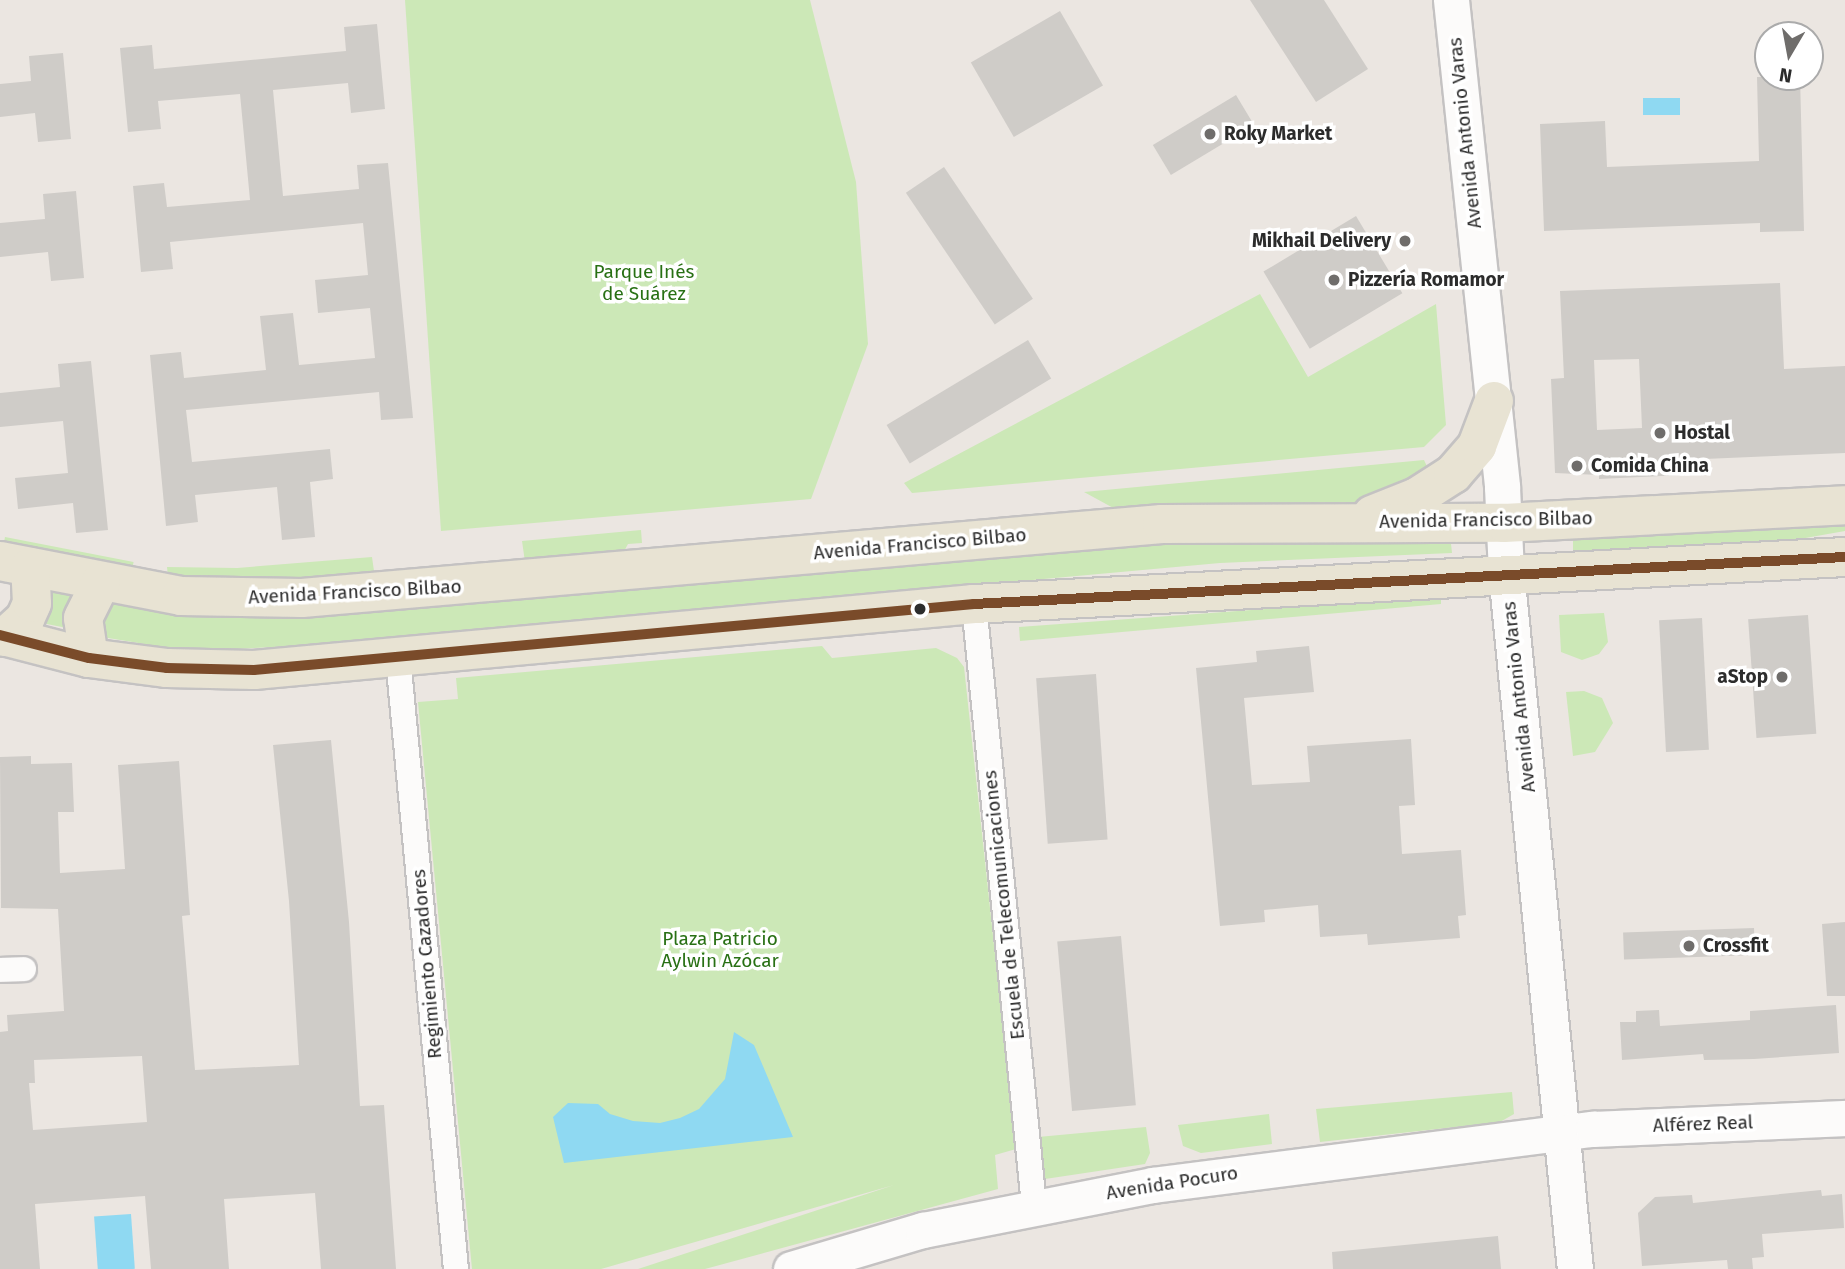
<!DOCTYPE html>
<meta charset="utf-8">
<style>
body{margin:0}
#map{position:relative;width:1845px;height:1269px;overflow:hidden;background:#ebe6e1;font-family:"Fira Sans",sans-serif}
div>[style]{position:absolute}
.green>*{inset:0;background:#cce8b7;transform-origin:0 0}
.water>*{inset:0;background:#8fd9f2;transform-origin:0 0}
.building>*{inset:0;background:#cfccc8;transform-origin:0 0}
.roads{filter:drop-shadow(2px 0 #c4c2c2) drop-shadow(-2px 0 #c4c2c2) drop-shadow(0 2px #c4c2c2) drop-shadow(0 -2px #c4c2c2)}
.minor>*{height:24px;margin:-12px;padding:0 12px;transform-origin:12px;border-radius:12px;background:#fcfbfa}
.secondary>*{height:35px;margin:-17.5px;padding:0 17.5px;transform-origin:17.5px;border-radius:17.5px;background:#fcfbfa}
.primary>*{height:38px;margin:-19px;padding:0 19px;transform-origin:19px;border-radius:19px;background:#e8e3d3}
.bus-1>*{height:10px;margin:-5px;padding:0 5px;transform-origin:5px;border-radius:5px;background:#7a4b2a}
.dots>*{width:19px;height:19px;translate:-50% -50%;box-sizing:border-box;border:4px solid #fff;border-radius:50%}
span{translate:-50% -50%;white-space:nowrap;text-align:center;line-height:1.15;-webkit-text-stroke:7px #fff;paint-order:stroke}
.street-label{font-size:19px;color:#2c2c2c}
.poi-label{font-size:19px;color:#2c2c2c;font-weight:700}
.left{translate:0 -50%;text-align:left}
.right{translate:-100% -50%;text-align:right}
.park-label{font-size:19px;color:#287014}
.north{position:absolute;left:1754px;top:21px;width:70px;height:70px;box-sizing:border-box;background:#fff;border:2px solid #ababab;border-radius:50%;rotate:190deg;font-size:19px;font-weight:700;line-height:28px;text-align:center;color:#2c2c2c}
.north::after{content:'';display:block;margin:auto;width:24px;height:32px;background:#6f6d6b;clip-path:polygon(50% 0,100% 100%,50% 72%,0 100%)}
</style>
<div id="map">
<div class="green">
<i style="clip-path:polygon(405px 0,810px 0,856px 182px,868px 344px,811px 499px,441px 531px)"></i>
<i style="clip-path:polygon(1260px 294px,1308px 377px,1436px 304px,1446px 425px,1424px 447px,912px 493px,904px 483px)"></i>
<i style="clip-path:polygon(1424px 460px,1430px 473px,1360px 503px,1339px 506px,1223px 503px,1117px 510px,1084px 492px)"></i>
<i style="clip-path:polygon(1845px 523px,1845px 531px,1794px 540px,1573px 551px,1573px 536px)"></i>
<i style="clip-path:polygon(641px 530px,642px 543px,628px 544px,622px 555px,525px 562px,522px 541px)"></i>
<i style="clip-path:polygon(1450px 534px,1452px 553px,1220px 563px,329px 644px,217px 650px,163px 647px,108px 638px,100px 634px,94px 613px,113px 599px,988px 547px)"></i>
<i style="left:5px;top:537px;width:131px;height:9px;rotate:11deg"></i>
<i style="clip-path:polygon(372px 557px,375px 578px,298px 584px,168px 577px,167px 567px,237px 568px)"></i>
<i style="left:45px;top:586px;width:36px;height:37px;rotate:11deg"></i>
<i style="clip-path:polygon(1441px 596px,1441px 604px,1020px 641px,1019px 627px)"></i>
<i style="clip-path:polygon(1604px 613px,1608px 642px,1599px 654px,1582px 660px,1561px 652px,1559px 615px)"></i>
<i style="clip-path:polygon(822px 646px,832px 658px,936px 648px,957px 658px,964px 667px,1016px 1149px,995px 1155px,998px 1189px,705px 1269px,638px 1269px,894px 1185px,601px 1269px,472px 1269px,418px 702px,458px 699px,456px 678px)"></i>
<i style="clip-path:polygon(1584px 691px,1602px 698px,1613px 723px,1595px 752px,1573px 756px,1566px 692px)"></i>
<i style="clip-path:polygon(1512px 1092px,1514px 1114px,1500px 1122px,1320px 1142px,1316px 1109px)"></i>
<i style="clip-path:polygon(1269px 1114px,1272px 1144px,1201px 1153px,1183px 1146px,1178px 1125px)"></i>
<i style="clip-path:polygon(1146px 1127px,1150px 1153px,1145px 1164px,1045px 1179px,1038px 1174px,1038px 1137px)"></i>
</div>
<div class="water">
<i style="left:1680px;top:98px;width:17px;height:37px;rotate:90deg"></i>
<i style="clip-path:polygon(734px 1032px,754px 1045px,793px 1137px,564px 1163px,553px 1117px,568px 1103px,598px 1104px,610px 1114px,633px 1121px,660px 1123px,680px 1118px,699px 1109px,725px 1079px)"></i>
<i style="left:131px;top:1214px;width:55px;height:37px;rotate:86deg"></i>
</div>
<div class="building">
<i style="clip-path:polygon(1250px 0,1324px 0,1368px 69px,1316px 102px)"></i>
<i style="left:1060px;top:11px;width:86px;height:103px;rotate:60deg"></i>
<i style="clip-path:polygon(377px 24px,385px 109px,351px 113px,348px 83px,273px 90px,283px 196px,359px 189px,357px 165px,388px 163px,413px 418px,381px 420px,379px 392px,186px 410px,192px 462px,330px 449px,333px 479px,310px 482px,315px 537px,282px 540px,277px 487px,195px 495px,198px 522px,166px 526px,150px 355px,181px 352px,184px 378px,266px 370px,260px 316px,293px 313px,299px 365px,375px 358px,370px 308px,318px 313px,315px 280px,368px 275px,363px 223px,170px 242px,173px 269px,141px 272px,133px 186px,164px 183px,167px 207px,250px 200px,240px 94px,158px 101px,161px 129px,128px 132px,120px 48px,152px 45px,154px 69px,346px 51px,344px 27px)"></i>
<i style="clip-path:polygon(63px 53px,71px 139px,38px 142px,35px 113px,0 117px,0 84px,31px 81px,29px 56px)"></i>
<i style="clip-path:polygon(1757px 77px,1800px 77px,1804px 231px,1760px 232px,1760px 223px,1544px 231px,1540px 124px,1605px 121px,1607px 167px,1759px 161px)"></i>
<i style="left:1236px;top:95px;width:35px;height:97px;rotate:59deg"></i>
<i style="left:944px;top:167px;width:159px;height:46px;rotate:56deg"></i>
<i style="clip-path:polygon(76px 191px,84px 278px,51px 281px,48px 252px,0 257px,0 223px,45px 219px,43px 194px)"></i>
<i style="left:1356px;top:216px;width:90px;height:108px;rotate:59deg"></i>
<i style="clip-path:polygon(evenodd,1780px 283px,1784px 369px,1845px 366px,1845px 453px,1681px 460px,1682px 475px,1599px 479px,1599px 475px,1555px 473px,1551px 379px,1564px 378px,1560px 291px,1780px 283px,1639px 359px,1642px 428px,1597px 430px,1594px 360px,1639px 359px)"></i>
<i style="left:1028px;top:340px;width:45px;height:165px;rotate:59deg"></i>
<i style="clip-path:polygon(91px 361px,108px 530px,76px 533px,73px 503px,18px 509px,15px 478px,68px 473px,63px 421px,0 427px,0 393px,60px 387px,58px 364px)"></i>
<i style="left:1808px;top:615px;width:119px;height:60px;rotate:86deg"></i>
<i style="left:1702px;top:618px;width:132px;height:43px;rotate:87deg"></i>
<i style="clip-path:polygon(1309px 646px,1314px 692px,1244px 698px,1252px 785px,1310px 782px,1307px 746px,1411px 739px,1415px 805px,1399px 806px,1402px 854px,1461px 850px,1466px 915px,1458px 916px,1460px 938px,1368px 945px,1367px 934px,1320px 937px,1318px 905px,1264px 910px,1265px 922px,1220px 926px,1196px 668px,1257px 662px,1256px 651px)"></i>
<i style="left:1096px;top:674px;width:166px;height:60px;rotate:86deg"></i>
<i style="clip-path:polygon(evenodd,331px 740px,349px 922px,360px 1106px,384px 1105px,396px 1269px,321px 1269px,315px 1193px,224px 1199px,229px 1269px,151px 1269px,145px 1196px,35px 1204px,40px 1269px,0 1269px,0 1032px,8px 1031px,7px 1015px,64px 1011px,58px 909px,1px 908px,0 757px,31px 756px,31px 764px,72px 763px,74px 812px,58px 812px,60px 873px,125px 869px,118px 765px,179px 761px,190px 915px,182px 916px,195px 1070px,299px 1065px,289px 901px,273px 745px,331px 740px,142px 1056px,147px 1122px,33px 1130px,29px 1083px,35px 1083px,34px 1060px,142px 1056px)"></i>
<i style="clip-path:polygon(1845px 922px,1845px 996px,1827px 996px,1822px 924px)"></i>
<i style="left:1754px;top:928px;width:27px;height:131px;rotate:88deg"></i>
<i style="left:1121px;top:936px;width:170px;height:64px;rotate:85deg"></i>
<i style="clip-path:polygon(1836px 1005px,1839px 1053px,1754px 1059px,1704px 1060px,1703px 1054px,1622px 1060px,1620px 1022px,1636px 1022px,1636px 1011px,1659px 1010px,1660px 1026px,1750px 1020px,1750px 1011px)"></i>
<i style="clip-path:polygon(1821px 1190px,1822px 1196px,1842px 1194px,1844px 1228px,1762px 1234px,1764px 1257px,1752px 1258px,1753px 1269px,1728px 1269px,1727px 1260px,1642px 1266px,1638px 1213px,1655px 1197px,1692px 1195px,1693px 1203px)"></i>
<i style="clip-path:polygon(1498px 1236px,1501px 1269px,1333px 1269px,1332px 1252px)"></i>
</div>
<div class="roads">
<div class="minor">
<i style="left:974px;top:604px;width:604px;rotate:84.3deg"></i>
<i style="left:398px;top:658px;width:614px;rotate:84.58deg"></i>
<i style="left:0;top:970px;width:24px;rotate:-2deg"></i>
</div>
<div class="secondary">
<i style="left:1451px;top:0;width:490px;rotate:84deg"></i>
<i style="left:1502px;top:487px;width:85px;rotate:87.3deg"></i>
<i style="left:1506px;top:572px;width:700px;rotate:84.35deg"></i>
<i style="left:791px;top:1269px;width:138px;rotate:-16.5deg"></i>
<i style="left:923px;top:1230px;width:234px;rotate:-11.1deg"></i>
<i style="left:1153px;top:1185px;width:444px;rotate:-7.3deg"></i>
<i style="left:1593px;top:1129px;width:252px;rotate:-2.5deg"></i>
</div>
<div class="primary">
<i style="left:1372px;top:515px;width:48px;rotate:-21.8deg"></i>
<i style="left:1417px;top:497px;width:43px;rotate:-32.6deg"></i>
<i style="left:1453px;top:474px;width:37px;rotate:-49deg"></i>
<i style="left:1477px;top:446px;width:48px;rotate:-69.3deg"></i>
<i style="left:0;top:561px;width:184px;rotate:10.9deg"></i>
<i style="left:181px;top:596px;width:121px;rotate:0.9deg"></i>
<i style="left:302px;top:598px;width:863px;rotate:-4.92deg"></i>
<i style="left:1162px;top:524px;width:342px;rotate:-0.2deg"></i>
<i style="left:1504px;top:523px;width:341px;rotate:-3deg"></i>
<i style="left:0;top:635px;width:92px;rotate:14.5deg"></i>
<i style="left:89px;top:658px;width:79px;rotate:7.3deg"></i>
<i style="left:167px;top:668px;width:87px;rotate:1.3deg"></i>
<i style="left:254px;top:670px;width:723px;rotate:-5.24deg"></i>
<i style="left:974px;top:604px;width:872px;rotate:-3.09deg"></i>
<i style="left:5px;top:637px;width:27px;rotate:-42deg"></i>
<i style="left:25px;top:619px;width:17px;rotate:-66deg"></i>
<i style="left:32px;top:603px;width:36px;rotate:-93deg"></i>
<i style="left:89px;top:658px;width:40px;rotate:-98.5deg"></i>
<i style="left:83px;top:618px;width:40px;rotate:-63.4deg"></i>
</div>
</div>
<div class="bus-1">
<i style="left:0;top:635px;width:92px;rotate:14.5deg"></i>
<i style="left:89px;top:658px;width:79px;rotate:7.3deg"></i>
<i style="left:167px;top:668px;width:87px;rotate:1.3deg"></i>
<i style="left:254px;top:670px;width:723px;rotate:-5.24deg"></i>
<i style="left:974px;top:604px;width:872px;rotate:-3.09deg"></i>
</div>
<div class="dots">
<i style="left:1210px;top:134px;background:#6f6d6b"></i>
<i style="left:1405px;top:241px;background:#6f6d6b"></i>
<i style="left:1334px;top:280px;background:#6f6d6b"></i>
<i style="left:1660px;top:433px;background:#6f6d6b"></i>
<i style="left:1577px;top:466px;background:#6f6d6b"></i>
<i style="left:920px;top:609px;background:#2c2c2c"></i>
<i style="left:1782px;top:677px;background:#6f6d6b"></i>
<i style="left:1689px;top:946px;background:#6f6d6b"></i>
</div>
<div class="street-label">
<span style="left:1465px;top:133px;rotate:-96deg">Avenida Antonio Varas</span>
<span style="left:1486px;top:520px;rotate:-1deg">Avenida Francisco Bilbao</span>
<span style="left:920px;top:544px;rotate:-5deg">Avenida Francisco Bilbao</span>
<span style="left:355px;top:592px;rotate:-3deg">Avenida Francisco Bilbao</span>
<span style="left:1519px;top:697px;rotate:-96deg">Avenida Antonio Varas</span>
<span style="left:1004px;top:905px;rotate:-96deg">Escuela de Telecomunicaciones</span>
<span style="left:427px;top:964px;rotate:-95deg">Regimiento Cazadores</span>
<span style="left:1703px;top:1124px;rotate:-2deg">Alférez Real</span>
<span style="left:1172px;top:1183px;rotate:-9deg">Avenida Pocuro</span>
</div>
<div class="poi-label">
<span class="left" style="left:1224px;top:134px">Roky Market</span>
<span class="right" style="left:1391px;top:241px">Mikhail Delivery</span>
<span class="left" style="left:1348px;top:280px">Pizzería Romamor</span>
<span class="left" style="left:1674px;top:433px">Hostal</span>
<span class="left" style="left:1591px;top:466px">Comida China</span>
<span class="right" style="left:1768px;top:677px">aStop</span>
<span class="left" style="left:1703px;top:946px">Crossfit</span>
</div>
<div class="park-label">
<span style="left:644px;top:283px">Parque Inés<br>de Suárez</span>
<span style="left:720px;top:950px">Plaza Patricio<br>Aylwin Azócar</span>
</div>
<div class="north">N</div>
</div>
